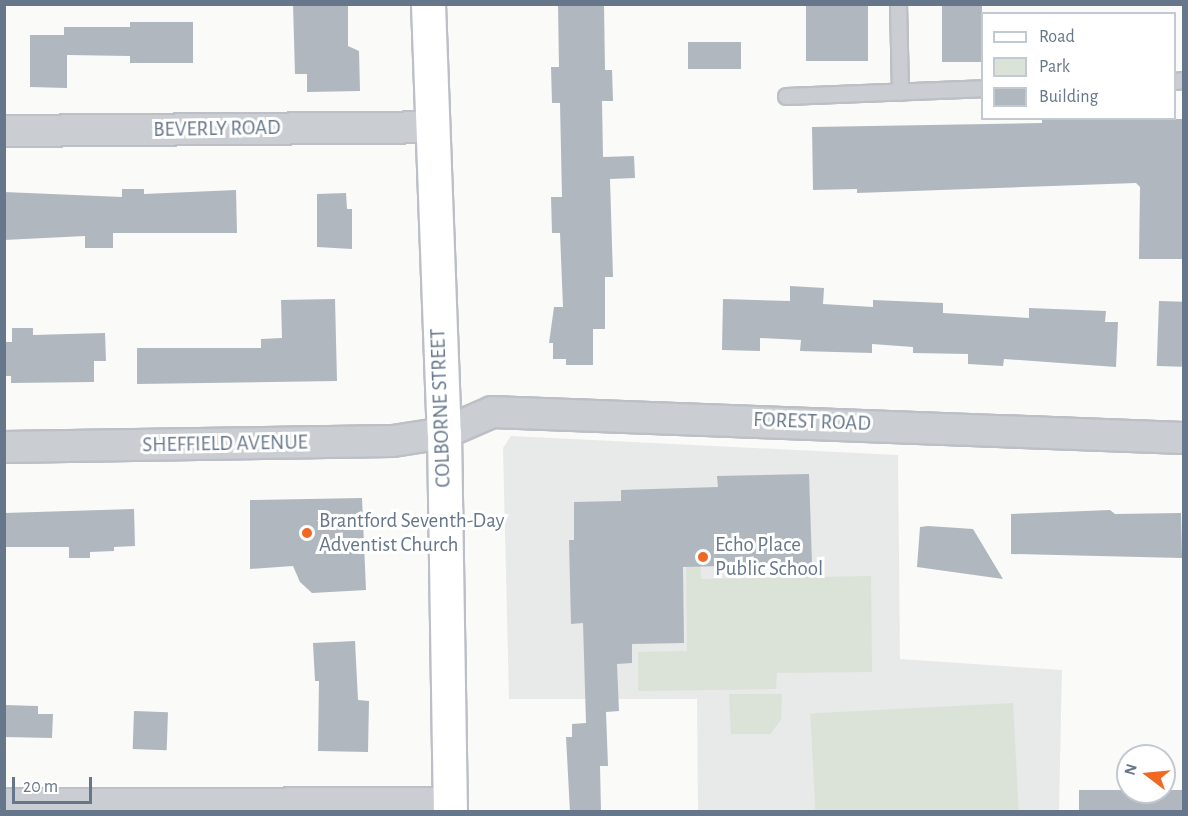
<!DOCTYPE html>
<style>
body{margin:0}
#map{position:relative;width:1188px;height:816px;overflow:hidden;background:#fafaf8;font-family:"Alegreya Sans",sans-serif}
div>[style]{position:absolute}
.built>*{inset:0;background:#e8e9e9}
.green>*{inset:0;background:#dbe2d8;transform-origin:0 0}
.building>*{inset:0;background:#b0b7bf;transform-origin:0 0}
.roads{filter:drop-shadow(2px 0 #bcc0c6) drop-shadow(-2px 0 #bcc0c6) drop-shadow(0 2px #bcc0c6) drop-shadow(0 -2px #bcc0c6)}
.lane>*{height:15px;margin:-7.5px;padding:0 7.5px;transform-origin:7.5px;border-radius:7.5px;background:#cacdd1}
.street>*{height:30px;margin:-15px;padding:0 15px;transform-origin:15px;border-radius:15px;background:#cacdd1}
.secondary>*{height:33px;margin:-16.5px;padding:0 16.5px;transform-origin:16.5px;border-radius:16.5px;background:#fff}
.dots>*{width:16px;height:16px;translate:-50% -50%;box-sizing:border-box;border:3px solid #fff;border-radius:50%}
span{translate:-50% -50%;white-space:nowrap;text-align:center;line-height:1.15;-webkit-text-stroke:6px #fff;paint-order:stroke}
.street-label{font-size:21px;color:#67778b}
.poi-label{font-size:21px;color:#67778b}
.left{translate:0 -50%;text-align:left}
.frame{position:absolute;inset:0;border:6px solid #67778b;pointer-events:none}
.legend{position:absolute;left:981px;top:12px;width:195px;height:108px;box-sizing:border-box;background:#fff;border:2px solid #c2c9d1;margin:0;padding:8px 10px;list-style:none;font-size:18px;color:#67778b}
.legend li{display:flex;align-items:center;gap:12px;height:30px}
.legend b{width:30px;border:2px solid #c2c9d1}
.north{position:absolute;left:1116px;top:744px;width:60px;height:60px;box-sizing:border-box;background:#fff;border:2px solid #c2c9d1;border-radius:50%;rotate:286deg;font-size:16px;font-weight:700;line-height:24px;text-align:center;color:#67778b}
.north::after{content:'';display:block;margin:auto;width:21px;height:27px;background:#f06822;clip-path:polygon(50% 0,100% 100%,50% 72%,0 100%)}
.scale{position:absolute;left:12px;top:777px;width:80px;height:27px;box-sizing:border-box;border:3px solid #67778b;border-top:0;padding-left:8px;font-size:18px;line-height:21px;white-space:nowrap;color:#67778b;-webkit-text-stroke:4px #fff;paint-order:stroke}
</style>
<div id="map">
<div class="built">
<i style="clip-path:polygon(511px 436px,898px 455px,900px 659px,1062px 670px,1059px 811px,698px 811px,697px 699px,509px 699px,503px 448px)"></i>
</div>
<div class="green">
<i style="clip-path:polygon(686px 554px,700px 554px,701px 579px,871px 576px,872px 672px,777px 673px,776px 689px,638px 691px,638px 652px,687px 651px)"></i>
<i style="clip-path:polygon(729px 694px,782px 694px,781px 720px,770px 734px,731px 734px)"></i>
<i style="left:1013px;top:703px;width:108px;height:203px;rotate:87deg"></i>
</div>
<div class="building">
<i style="clip-path:polygon(293px 4px,348px 5px,348px 46px,359px 51px,360px 91px,307px 92px,307px 74px,295px 74px)"></i>
<i style="clip-path:polygon(558px 4px,604px 4px,605px 70px,612px 70px,613px 101px,602px 101px,603px 157px,634px 156px,635px 178px,610px 179px,613px 277px,605px 277px,605px 329px,593px 329px,593px 365px,566px 365px,566px 359px,553px 359px,553px 343px,549px 343px,554px 307px,563px 307px,560px 233px,552px 233px,551px 197px,562px 197px,560px 103px,552px 103px,551px 67px,559px 67px)"></i>
<i style="left:806px;top:4px;width:62px;height:57px"></i>
<i style="left:942px;top:4px;width:40px;height:58px"></i>
<i style="clip-path:polygon(130px 22px,193px 22px,193px 63px,130px 63px,130px 56px,67px 55px,67px 88px,30px 87px,30px 35px,64px 35px,64px 27px,130px 27px)"></i>
<i style="left:741px;top:42px;width:27px;height:53px;rotate:90deg"></i>
<i style="clip-path:polygon(1079px 119px,1184px 119px,1184px 259px,1139px 259px,1140px 187px,1136px 183px,857px 193px,857px 189px,813px 190px,812px 127px,1042px 123px,1042px 120px)"></i>
<i style="clip-path:polygon(122px 189px,144px 189px,144px 194px,236px 190px,237px 233px,113px 233px,113px 248px,85px 248px,85px 236px,4px 240px,4px 192px,122px 197px)"></i>
<i style="clip-path:polygon(346px 193px,347px 209px,352px 209px,352px 249px,317px 247px,317px 194px)"></i>
<i style="clip-path:polygon(790px 286px,824px 288px,823px 304px,873px 307px,873px 300px,943px 303px,943px 313px,1029px 318px,1029px 308px,1106px 311px,1105px 322px,1118px 322px,1116px 367px,1004px 359px,1003px 366px,968px 364px,968px 354px,913px 353px,913px 347px,872px 344px,872px 353px,800px 351px,801px 340px,760px 338px,760px 351px,722px 350px,723px 299px,790px 301px)"></i>
<i style="clip-path:polygon(335px 299px,337px 381px,137px 384px,137px 348px,261px 348px,261px 339px,282px 338px,281px 300px)"></i>
<i style="left:1159px;top:301px;width:25px;height:65px;rotate:2deg"></i>
<i style="clip-path:polygon(12px 328px,33px 328px,33px 335px,105px 333px,106px 361px,94px 361px,94px 382px,11px 383px,11px 376px,4px 376px,4px 342px,12px 342px)"></i>
<i style="clip-path:polygon(809px 474px,812px 564px,683px 567px,684px 643px,632px 644px,632px 663px,617px 664px,619px 711px,606px 712px,608px 766px,600px 766px,601px 812px,570px 812px,566px 737px,572px 737px,572px 724px,586px 723px,583px 623px,571px 624px,569px 540px,574px 540px,574px 502px,621px 501px,621px 490px,718px 487px,717px 476px)"></i>
<i style="clip-path:polygon(362px 498px,366px 590px,312px 593px,300px 582px,293px 566px,250px 569px,250px 500px)"></i>
<i style="clip-path:polygon(134px 509px,135px 546px,114px 547px,114px 551px,90px 552px,90px 558px,69px 558px,69px 547px,4px 547px,4px 513px)"></i>
<i style="clip-path:polygon(1110px 510px,1115px 514px,1181px 513px,1182px 558px,1011px 554px,1011px 514px)"></i>
<i style="clip-path:polygon(928px 526px,973px 529px,1003px 579px,917px 567px,920px 527px)"></i>
<i style="clip-path:polygon(355px 641px,358px 700px,369px 701px,368px 752px,318px 751px,319px 681px,315px 681px,313px 643px)"></i>
<i style="clip-path:polygon(4px 705px,38px 706px,38px 714px,53px 714px,52px 738px,4px 737px)"></i>
<i style="left:134px;top:711px;width:34px;height:38px;rotate:2deg"></i>
<i style="left:1184px;top:790px;width:22px;height:105px;rotate:90deg"></i>
</div>
<div class="roads">
<div class="lane">
<i style="left:898px;top:4px;width:88px;rotate:88.7deg"></i>
<i style="left:1174px;top:81px;width:10px;rotate:-6deg"></i>
<i style="left:786px;top:96px;width:196px;rotate:-2.3deg"></i>
</div>
<div class="street">
<i style="left:4px;top:131px;width:426px;rotate:-0.5deg"></i>
<i style="left:4px;top:447px;width:389px;rotate:-0.9deg"></i>
<i style="left:393px;top:441px;width:52px;rotate:-8.9deg"></i>
<i style="left:444px;top:433px;width:52px;rotate:-23.6deg"></i>
<i style="left:492px;top:412px;width:692px;rotate:2.15deg"></i>
<i style="left:4px;top:804px;width:445px;rotate:-0.1deg"></i>
</div>
<div class="secondary">
<i style="left:428px;top:4px;width:429px;rotate:87.9deg"></i>
<i style="left:444px;top:433px;width:379px;rotate:89.1deg"></i>
</div>
</div>
<div class="dots">
<i style="left:307px;top:533px;background:#f06822"></i>
<i style="left:703px;top:557px;background:#f06822"></i>
</div>
<div class="street-label">
<span style="left:217px;top:129px;rotate:-1deg">BEVERLY ROAD</span>
<span style="left:441px;top:408px;rotate:-92deg">COLBORNE STREET</span>
<span style="left:812px;top:422px;rotate:2deg">FOREST ROAD</span>
<span style="left:225px;top:444px;rotate:-1deg">SHEFFIELD AVENUE</span>
</div>
<div class="poi-label">
<span class="left" style="left:319px;top:533px">Brantford Seventh-Day<br>Adventist Church</span>
<span class="left" style="left:715px;top:557px">Echo Place<br>Public School</span>
</div>
<div class="frame"></div>
<ul class="legend">
<li><b style="height:8px;background:#fff"></b>Road</li>
<li><b style="height:16px;background:#dbe2d8"></b>Park</li>
<li><b style="height:16px;background:#b0b7bf"></b>Building</li>
</ul>
<div class="north">N</div>
<div class="scale">20 m</div>
</div>
